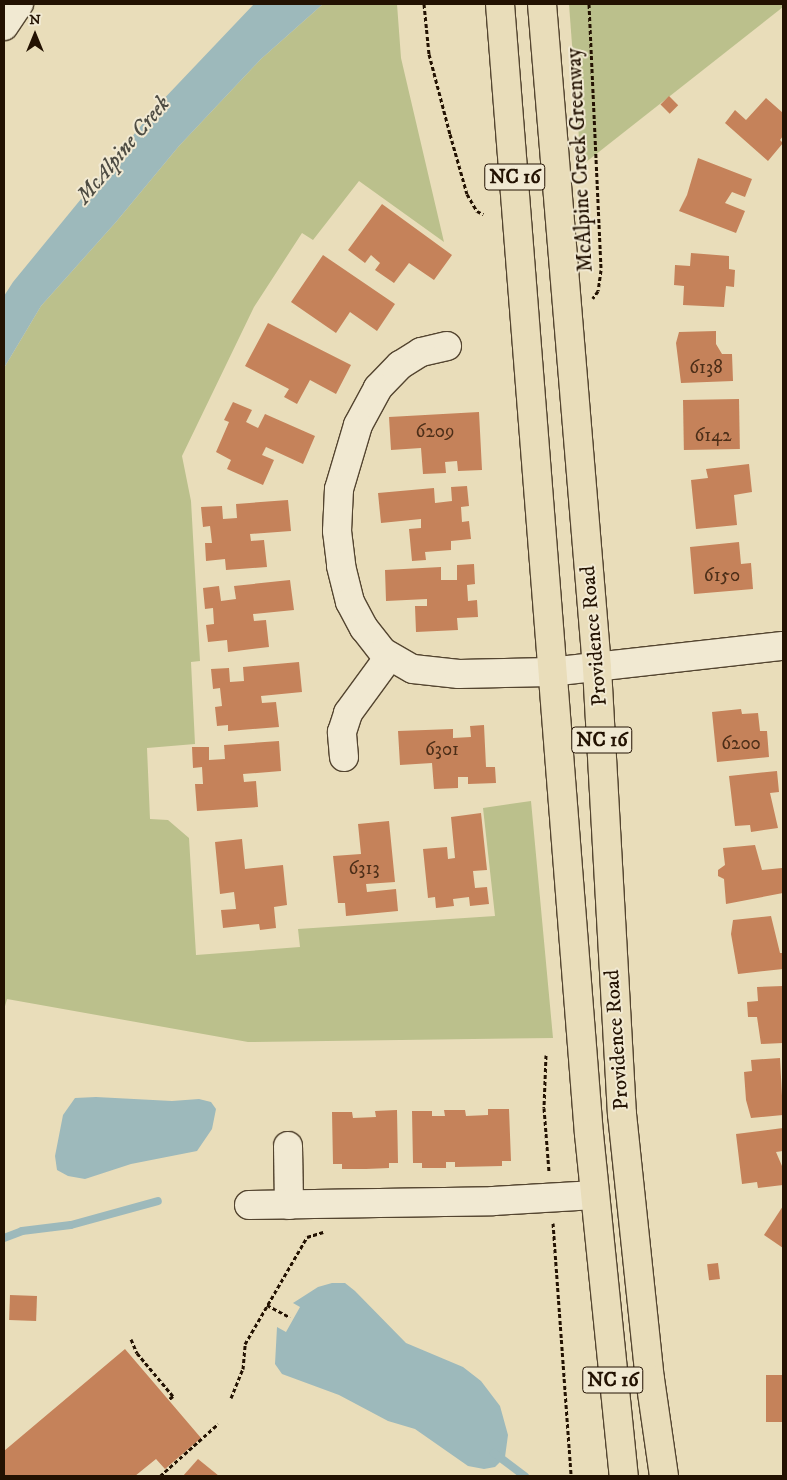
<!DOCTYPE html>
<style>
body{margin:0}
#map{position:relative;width:787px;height:1480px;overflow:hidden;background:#e9ddba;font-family:"IM FELL DW Pica",serif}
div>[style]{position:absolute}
.green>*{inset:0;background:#bbc08c}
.water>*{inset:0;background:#9db9bb}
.stream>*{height:8px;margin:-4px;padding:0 4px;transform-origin:4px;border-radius:4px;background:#9db9bb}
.building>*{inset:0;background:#c5825a;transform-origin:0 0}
.path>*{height:3px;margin-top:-1.5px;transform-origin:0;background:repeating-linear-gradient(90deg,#231202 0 4px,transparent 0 6.5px)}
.roads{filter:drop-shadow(1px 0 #544530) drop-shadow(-1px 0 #544530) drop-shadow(0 1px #544530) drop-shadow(0 -1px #544530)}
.minor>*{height:28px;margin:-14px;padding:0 14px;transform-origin:14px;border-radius:14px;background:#f1e9d2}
.major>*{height:28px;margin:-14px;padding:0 14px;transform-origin:14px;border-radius:14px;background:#e9ddba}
span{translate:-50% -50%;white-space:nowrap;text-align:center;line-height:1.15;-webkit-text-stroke:4px #f1e9d2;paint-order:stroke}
.number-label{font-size:19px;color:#4c2e18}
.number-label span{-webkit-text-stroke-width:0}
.shield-label span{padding:1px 4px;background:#f1e9d2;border:1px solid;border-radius:4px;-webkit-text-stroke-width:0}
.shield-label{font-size:20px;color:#231202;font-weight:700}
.street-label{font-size:21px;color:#231202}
.water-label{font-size:22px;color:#4e4c43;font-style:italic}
.frame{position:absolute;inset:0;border:5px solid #231202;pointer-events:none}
.north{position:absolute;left:10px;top:10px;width:50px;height:50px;-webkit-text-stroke:4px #f1e9d2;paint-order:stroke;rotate:0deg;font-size:14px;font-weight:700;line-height:20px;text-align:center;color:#231202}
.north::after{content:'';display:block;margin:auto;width:18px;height:22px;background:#231202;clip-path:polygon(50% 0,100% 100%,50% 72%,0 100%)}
</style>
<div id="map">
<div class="green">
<i style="clip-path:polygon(323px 4px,397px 4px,401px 58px,444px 242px,359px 181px,313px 240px,302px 233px,254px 307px,182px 456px,191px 501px,200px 661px,191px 662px,195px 744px,147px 748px,150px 819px,168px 820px,189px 838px,196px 955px,300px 947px,298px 929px,495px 916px,483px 808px,531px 801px,553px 1038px,248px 1042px,7px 999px,4px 1010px,4px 368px,41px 306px,116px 222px,179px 146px,261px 59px)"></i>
<i style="clip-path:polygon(569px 4px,783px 4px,783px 7px,581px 166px)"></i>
</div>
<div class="water">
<i style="clip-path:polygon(254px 4px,323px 4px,261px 59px,179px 146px,116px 222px,41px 306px,4px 368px,4px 296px,13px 282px,158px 105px)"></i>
<i style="clip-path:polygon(96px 1097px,172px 1101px,199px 1099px,211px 1102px,216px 1109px,212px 1129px,197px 1151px,131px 1164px,85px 1179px,68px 1176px,57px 1170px,55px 1156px,63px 1115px,75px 1098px)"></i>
<i style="clip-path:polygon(332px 1283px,345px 1283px,355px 1291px,406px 1343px,463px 1367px,481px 1381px,500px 1406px,508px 1435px,505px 1457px,495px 1467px,484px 1469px,468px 1466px,415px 1429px,388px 1421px,339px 1395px,282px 1374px,275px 1364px,277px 1327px,286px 1332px,300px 1307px,293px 1303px,318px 1287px)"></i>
</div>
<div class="stream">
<i style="left:4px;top:1238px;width:19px;rotate:-21deg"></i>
<i style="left:22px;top:1231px;width:49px;rotate:-7deg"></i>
<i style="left:71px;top:1225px;width:90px;rotate:-15.4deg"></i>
<i style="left:494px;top:1453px;width:39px;rotate:37deg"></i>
</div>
<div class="building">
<i style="left:669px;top:96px;width:13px;height:12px;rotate:45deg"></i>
<i style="clip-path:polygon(766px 98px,783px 113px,783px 136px,780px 140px,783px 143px,768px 161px,725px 123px,735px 110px,746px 120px)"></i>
<i style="clip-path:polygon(698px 158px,752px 179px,745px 197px,732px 192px,725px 203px,745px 211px,736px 233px,679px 211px,687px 195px)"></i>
<i style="clip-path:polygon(382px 204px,452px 255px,434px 280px,409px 263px,394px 283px,375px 270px,380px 263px,371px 255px,365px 263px,348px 250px)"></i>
<i style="clip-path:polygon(691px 253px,729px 256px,729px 269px,735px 270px,734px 287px,726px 286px,724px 307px,683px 305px,684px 286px,674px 285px,675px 265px,690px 266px)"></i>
<i style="clip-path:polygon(323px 255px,395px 304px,377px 331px,350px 312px,336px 333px,291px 302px)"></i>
<i style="clip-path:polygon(268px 323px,351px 365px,336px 394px,310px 380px,297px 404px,284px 397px,289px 389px,245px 366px)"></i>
<i style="clip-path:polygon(716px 331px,716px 344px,722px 354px,732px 354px,733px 381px,681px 383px,676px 343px,679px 332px)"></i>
<i style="left:739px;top:399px;width:50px;height:56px;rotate:89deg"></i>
<i style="clip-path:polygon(233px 402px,252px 410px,246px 422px,258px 428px,265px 414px,315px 436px,303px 464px,266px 447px,262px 455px,274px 460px,263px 485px,227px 469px,231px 460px,216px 452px,229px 422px,224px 420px)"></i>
<i style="clip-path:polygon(479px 412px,482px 470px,458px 471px,457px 461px,445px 462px,446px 473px,423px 474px,421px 448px,391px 450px,389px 417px)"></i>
<i style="clip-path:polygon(749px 464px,752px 492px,734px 495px,737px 525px,696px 529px,691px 480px,708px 478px,706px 469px)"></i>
<i style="clip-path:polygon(467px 486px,469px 506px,461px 507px,462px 522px,469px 521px,471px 539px,451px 541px,451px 550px,425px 552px,426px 560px,412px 561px,409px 529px,421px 528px,421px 519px,381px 523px,378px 493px,434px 488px,435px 503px,452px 501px,451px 487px)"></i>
<i style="clip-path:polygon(288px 500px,291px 531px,250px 534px,251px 541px,264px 540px,267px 567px,226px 570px,225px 559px,206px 561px,205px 543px,212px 543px,210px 526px,203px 527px,201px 507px,222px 506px,223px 519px,237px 518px,236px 504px)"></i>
<i style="clip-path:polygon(739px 542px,741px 564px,751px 563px,753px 589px,694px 594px,690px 547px)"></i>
<i style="clip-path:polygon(474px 564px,475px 584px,467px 585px,468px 601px,477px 600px,478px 617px,457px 618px,458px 630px,416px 632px,415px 606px,427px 606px,427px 599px,386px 601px,385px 570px,441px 567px,441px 580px,457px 580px,457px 565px)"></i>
<i style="clip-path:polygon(290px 580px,294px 610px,253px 614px,254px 621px,266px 620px,269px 647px,228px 652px,227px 640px,208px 642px,206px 625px,214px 624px,213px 608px,205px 609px,203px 588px,219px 586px,221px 601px,236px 599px,234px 586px)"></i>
<i style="clip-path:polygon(299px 662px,302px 692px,261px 696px,262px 703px,276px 702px,279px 727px,228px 731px,228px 725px,217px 726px,215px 707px,222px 706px,220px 688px,213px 689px,211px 669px,229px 668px,230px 682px,244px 681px,243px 667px)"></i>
<i style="clip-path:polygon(741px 709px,742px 714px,758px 713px,760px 731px,767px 731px,769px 757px,717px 762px,712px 712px)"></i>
<i style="clip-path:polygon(484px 725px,486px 767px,495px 767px,496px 783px,468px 784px,468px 777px,458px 777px,458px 788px,434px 789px,432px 763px,400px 765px,398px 731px,453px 729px,453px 738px,471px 737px,470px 726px)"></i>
<i style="clip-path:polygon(279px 741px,281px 771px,243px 774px,244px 782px,256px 781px,258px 807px,197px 811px,195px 784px,203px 784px,202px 767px,193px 768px,192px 747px,209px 747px,209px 760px,225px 759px,224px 745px)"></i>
<i style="clip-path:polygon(777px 771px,779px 792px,770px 793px,778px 828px,751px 832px,750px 825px,735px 826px,729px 776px)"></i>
<i style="clip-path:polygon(481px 813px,487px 870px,473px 871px,475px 888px,487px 887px,489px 904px,470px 906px,469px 897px,453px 899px,454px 906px,436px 908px,435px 897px,428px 898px,423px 849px,447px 847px,448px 859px,455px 858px,451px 817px)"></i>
<i style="clip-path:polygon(389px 821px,395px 882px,366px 884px,367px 892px,396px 889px,398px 911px,346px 916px,345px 903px,338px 903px,333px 856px,361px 854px,358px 824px)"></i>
<i style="clip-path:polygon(242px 839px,245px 869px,283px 865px,287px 905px,274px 907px,276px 928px,260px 930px,259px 924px,223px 928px,221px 910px,236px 909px,234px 892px,220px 894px,215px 842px)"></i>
<i style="clip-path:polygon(755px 845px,762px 870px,782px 868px,783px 893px,726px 904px,724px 879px,718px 876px,718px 870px,725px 865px,723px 848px)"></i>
<i style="clip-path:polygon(771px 916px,780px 953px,783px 953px,783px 969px,738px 974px,731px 934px,733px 920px)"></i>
<i style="clip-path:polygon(783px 986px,783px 1043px,761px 1044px,757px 1017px,748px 1017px,747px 1002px,758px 1001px,757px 987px)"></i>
<i style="clip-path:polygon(780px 1058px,783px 1115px,751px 1118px,746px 1100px,744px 1072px,752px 1071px,751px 1060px)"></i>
<i style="clip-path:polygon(488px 1109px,509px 1109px,511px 1161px,502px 1161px,502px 1166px,455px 1167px,455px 1162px,446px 1162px,446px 1168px,422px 1168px,422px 1163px,413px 1163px,412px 1111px,432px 1111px,432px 1116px,445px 1116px,444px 1110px,465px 1110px,466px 1116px,488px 1115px)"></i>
<i style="clip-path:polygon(397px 1110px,398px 1163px,389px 1163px,389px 1168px,366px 1169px,342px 1169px,342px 1164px,333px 1164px,332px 1112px,352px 1112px,353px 1118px,376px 1117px,375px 1111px)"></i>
<i style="clip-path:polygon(783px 1128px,783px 1151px,776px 1152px,782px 1166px,783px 1185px,758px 1188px,757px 1182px,742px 1184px,736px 1134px)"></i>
<i style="clip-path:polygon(783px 1206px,783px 1248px,764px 1235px)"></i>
<i style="left:718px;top:1263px;width:16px;height:11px;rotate:83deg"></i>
<i style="left:10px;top:1295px;width:27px;height:25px;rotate:2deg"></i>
<i style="clip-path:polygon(125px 1349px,201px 1438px,165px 1469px,156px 1459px,135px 1476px,4px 1476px,4px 1451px)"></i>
<i style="left:783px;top:1375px;width:47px;height:17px;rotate:90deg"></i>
<i style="clip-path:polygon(198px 1459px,219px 1476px,183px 1476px)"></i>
</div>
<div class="path">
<i style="left:424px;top:4px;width:50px;rotate:84.3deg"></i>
<i style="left:429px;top:54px;width:83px;rotate:75.3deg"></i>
<i style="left:450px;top:134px;width:62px;rotate:74.2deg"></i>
<i style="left:467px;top:194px;width:20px;rotate:60deg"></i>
<i style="left:477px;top:211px;width:7px;rotate:27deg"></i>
<i style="left:589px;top:4px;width:266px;rotate:87.4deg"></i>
<i style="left:601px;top:270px;width:21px;rotate:98deg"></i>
<i style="left:598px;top:291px;width:9px;rotate:126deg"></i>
<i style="left:546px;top:1055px;width:53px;rotate:92.2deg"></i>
<i style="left:544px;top:1108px;width:64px;rotate:85.5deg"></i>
<i style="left:553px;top:1223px;width:254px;rotate:85.9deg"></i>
<i style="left:267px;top:1305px;width:26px;rotate:28deg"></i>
<i style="left:131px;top:1339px;width:15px;rotate:67deg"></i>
<i style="left:137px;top:1353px;width:56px;rotate:50.1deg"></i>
<i style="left:173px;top:1396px;width:6px;rotate:141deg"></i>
<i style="left:231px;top:1398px;width:31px;rotate:-68deg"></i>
<i style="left:243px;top:1369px;width:25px;rotate:-85deg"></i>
<i style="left:245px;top:1344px;width:124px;rotate:-59.9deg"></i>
<i style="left:307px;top:1237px;width:17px;rotate:-17deg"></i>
<i style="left:160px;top:1476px;width:78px;rotate:-41.9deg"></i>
</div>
<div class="roads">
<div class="minor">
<i style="left:4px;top:26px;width:27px;rotate:-56deg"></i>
<i style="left:447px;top:346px;width:27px;rotate:167deg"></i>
<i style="left:421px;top:352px;width:25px;rotate:148deg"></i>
<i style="left:400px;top:365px;width:32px;rotate:134deg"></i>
<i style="left:378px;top:388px;width:42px;rotate:118.4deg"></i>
<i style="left:358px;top:425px;width:67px;rotate:106.5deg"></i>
<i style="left:339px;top:489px;width:42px;rotate:92.7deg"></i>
<i style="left:337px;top:531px;width:35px;rotate:83deg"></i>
<i style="left:341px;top:566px;width:37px;rotate:76deg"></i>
<i style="left:350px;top:602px;width:30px;rotate:62deg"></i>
<i style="left:364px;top:628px;width:31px;rotate:52deg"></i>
<i style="left:383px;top:652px;width:34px;rotate:30deg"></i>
<i style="left:413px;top:669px;width:46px;rotate:6.2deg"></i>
<i style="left:459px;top:674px;width:91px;rotate:-1.3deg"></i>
<i style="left:550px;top:672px;width:234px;rotate:-6.4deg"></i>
<i style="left:344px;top:757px;width:25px;rotate:-95deg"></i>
<i style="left:342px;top:732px;width:20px;rotate:-72deg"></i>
<i style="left:348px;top:713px;width:69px;rotate:-53.8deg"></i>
<i style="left:288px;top:1146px;width:59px;rotate:89deg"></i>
<i style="left:249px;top:1205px;width:244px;rotate:-0.9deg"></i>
<i style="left:493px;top:1201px;width:102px;rotate:-3.4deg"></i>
</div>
<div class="major">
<i style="left:500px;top:4px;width:1133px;rotate:85.5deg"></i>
<i style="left:589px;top:1134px;width:344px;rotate:84.2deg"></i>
<i style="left:542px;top:4px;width:666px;rotate:85.26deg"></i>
<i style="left:597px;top:668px;width:447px;rotate:86.8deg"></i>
<i style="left:622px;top:1114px;width:266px;rotate:84deg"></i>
<i style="left:650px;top:1379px;width:98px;rotate:81.8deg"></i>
</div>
</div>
<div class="number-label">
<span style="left:706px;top:368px">6138</span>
<span style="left:435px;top:432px">6209</span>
<span style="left:713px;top:436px">6142</span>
<span style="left:722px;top:576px">6150</span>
<span style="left:741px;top:744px">6200</span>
<span style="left:442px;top:750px">6301</span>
<span style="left:364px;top:869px">6313</span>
</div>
<div class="shield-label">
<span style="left:515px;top:177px">NC 16</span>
<span style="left:602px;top:740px">NC 16</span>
<span style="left:613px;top:1380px">NC 16</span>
</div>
<div class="street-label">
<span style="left:580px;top:160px;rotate:-93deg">McAlpine Creek Greenway</span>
<span style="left:594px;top:636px;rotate:-95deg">Providence Road</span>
<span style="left:617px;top:1040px;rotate:-94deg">Providence Road</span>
</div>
<div class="water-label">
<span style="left:123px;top:150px;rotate:-50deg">McAlpine Creek</span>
</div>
<div class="frame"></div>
<div class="north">N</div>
</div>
